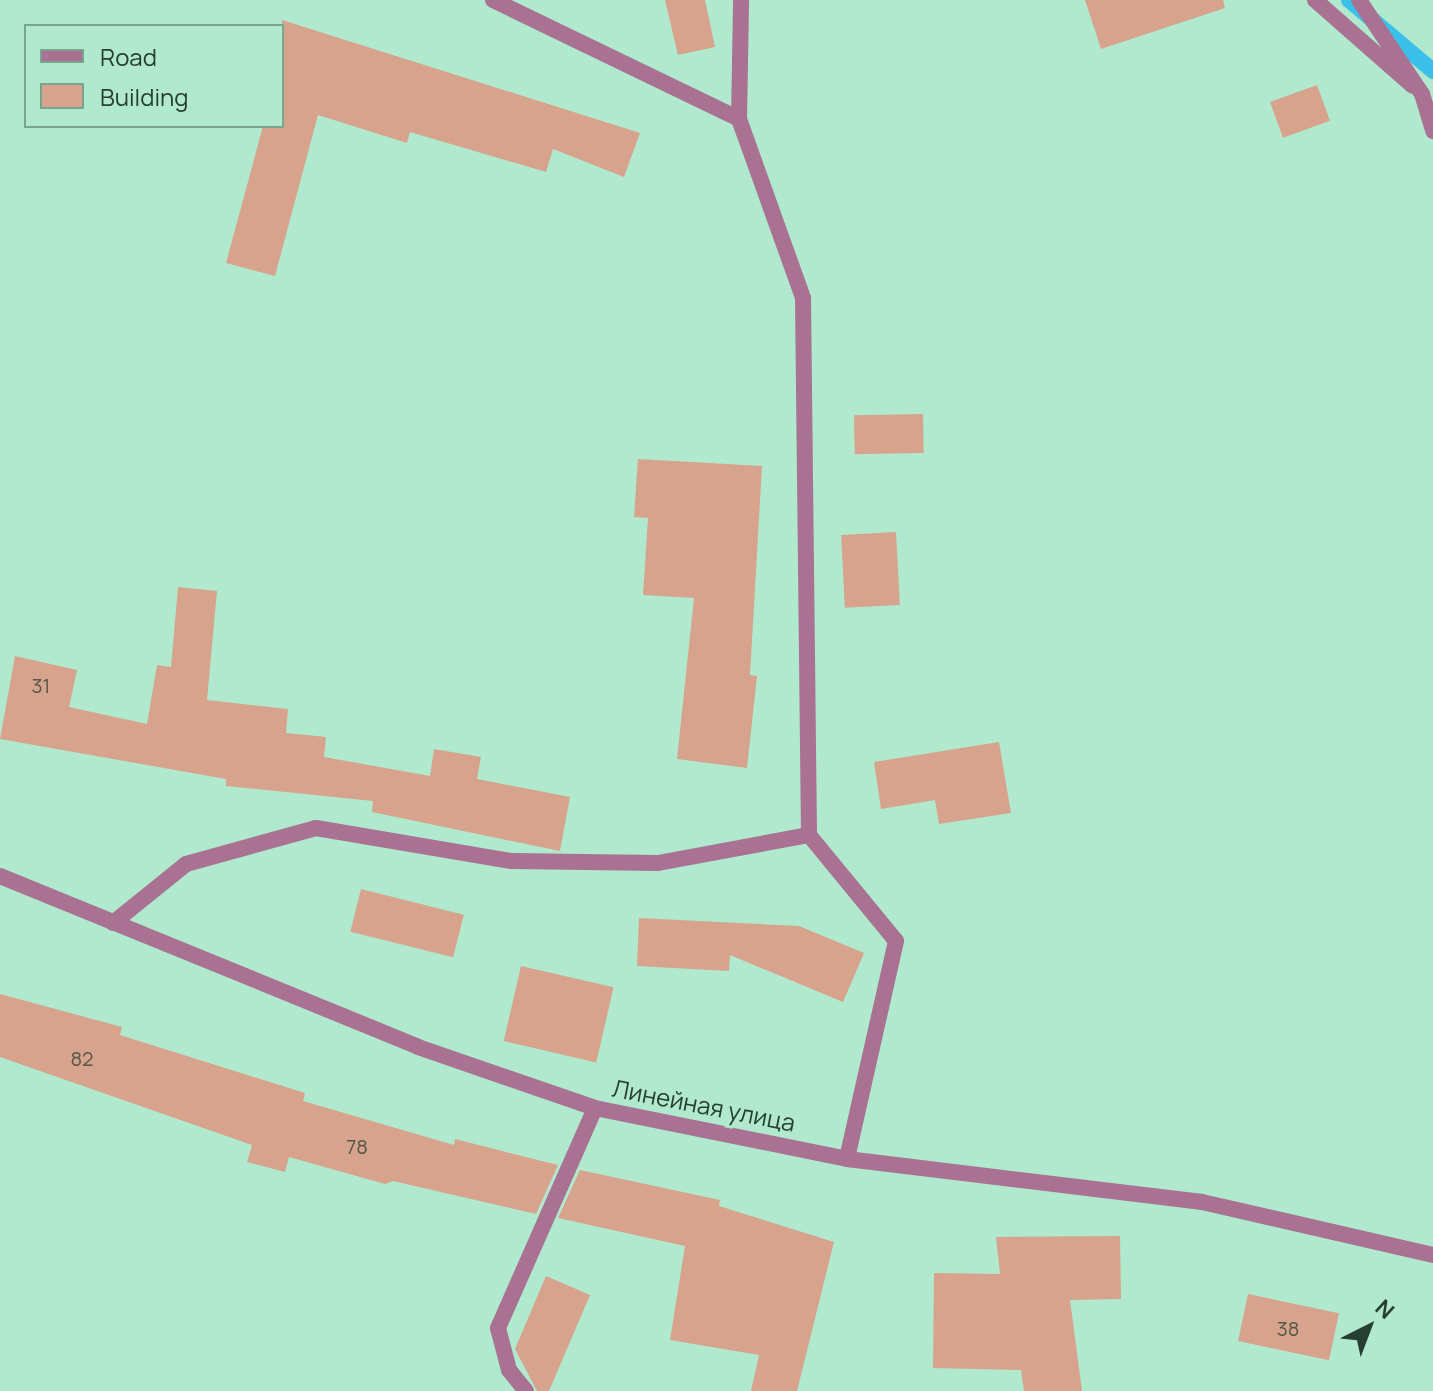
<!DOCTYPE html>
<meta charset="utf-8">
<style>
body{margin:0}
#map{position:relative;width:1433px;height:1391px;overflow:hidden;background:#b0e9cd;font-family:Manrope,sans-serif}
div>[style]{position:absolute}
.stream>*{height:16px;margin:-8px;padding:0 8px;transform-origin:8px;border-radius:8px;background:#3bc0e9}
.building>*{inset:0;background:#d7a38d;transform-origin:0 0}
.lane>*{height:16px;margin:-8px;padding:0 8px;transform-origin:8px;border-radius:8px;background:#a97192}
.street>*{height:16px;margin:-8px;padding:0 8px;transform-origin:8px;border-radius:8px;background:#a97192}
span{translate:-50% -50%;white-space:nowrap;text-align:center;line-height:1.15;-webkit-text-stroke:6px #b0e9cd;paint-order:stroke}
.number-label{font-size:20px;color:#53574a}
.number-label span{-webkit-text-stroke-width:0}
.street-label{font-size:24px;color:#273e33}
.legend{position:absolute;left:24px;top:24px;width:260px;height:104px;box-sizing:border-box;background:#b0e9cd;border:2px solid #79a58f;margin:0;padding:10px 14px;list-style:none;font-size:24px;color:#273e33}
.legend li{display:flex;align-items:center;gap:16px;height:40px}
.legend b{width:40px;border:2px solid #79a58f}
.north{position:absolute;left:1329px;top:1287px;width:80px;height:80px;-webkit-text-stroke:6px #b0e9cd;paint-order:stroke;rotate:42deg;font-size:22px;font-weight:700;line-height:32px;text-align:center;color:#273e33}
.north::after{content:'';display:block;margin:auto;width:28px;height:36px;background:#273e33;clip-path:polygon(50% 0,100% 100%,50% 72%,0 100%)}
</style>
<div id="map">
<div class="stream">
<i style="left:1349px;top:0;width:110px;rotate:40.2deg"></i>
</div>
<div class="building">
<i style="clip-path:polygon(665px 0,705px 0,715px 47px,678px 55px)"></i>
<i style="clip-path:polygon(1085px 0,1223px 0,1225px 8px,1101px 49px)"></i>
<i style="clip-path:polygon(282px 20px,640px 133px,624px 177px,553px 149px,546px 172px,410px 132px,407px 143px,318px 115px,275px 276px,226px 263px,263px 126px,282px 126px)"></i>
<i style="left:1317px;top:85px;width:38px;height:50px;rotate:70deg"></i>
<i style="left:923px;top:414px;width:39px;height:69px;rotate:89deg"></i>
<i style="clip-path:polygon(638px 459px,762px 466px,750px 675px,757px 676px,747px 768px,677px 759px,694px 598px,643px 595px,648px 518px,634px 517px)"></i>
<i style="left:896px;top:532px;width:73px;height:55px;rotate:87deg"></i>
<i style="clip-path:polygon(178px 587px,217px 591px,207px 700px,288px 709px,286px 733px,326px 737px,324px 757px,430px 776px,434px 749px,481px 757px,477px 779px,570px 797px,560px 851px,372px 812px,373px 801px,226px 786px,226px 779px,0 739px,15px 656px,77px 670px,69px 707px,147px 724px,157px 665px,171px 667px)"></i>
<i style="clip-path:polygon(999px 742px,1011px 813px,939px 824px,935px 800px,881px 809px,874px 762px)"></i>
<i style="left:361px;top:889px;width:106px;height:44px;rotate:14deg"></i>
<i style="clip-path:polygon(639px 918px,799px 926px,864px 953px,843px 1002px,730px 955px,729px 971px,637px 966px)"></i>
<i style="left:521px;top:966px;width:95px;height:77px;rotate:13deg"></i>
<i style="clip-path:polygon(0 994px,122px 1027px,120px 1035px,305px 1093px,303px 1101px,454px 1145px,455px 1139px,558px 1165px,536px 1214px,393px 1181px,385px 1184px,289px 1157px,285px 1172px,247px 1162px,252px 1145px,0 1057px)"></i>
<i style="clip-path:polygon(580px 1170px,720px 1200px,719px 1206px,834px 1242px,797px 1391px,751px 1391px,759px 1355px,670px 1340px,685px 1246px,558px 1218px)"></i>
<i style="clip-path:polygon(1120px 1236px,1121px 1299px,1070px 1300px,1082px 1391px,1024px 1391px,1021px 1370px,933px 1368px,934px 1273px,1000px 1274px,996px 1237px)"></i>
<i style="clip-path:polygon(546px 1276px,590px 1295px,549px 1391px,537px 1391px,515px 1349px)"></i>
<i style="left:1248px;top:1294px;width:93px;height:48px;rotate:12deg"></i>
</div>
<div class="lane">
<i style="left:1315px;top:0;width:130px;rotate:41.3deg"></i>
<i style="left:739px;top:119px;width:119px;rotate:-89deg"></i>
<i style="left:113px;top:923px;width:94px;rotate:-38.9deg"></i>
<i style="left:186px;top:864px;width:135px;rotate:-15.5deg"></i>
<i style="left:316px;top:828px;width:199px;rotate:9.6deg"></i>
<i style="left:512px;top:861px;width:146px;rotate:0.8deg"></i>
<i style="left:658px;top:863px;width:154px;rotate:-10.5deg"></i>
<i style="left:526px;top:1391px;width:27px;rotate:-129deg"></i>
<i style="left:509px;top:1370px;width:43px;rotate:-104.7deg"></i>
<i style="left:498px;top:1328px;width:240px;rotate:-66.2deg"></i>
</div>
<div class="street">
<i style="left:493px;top:0;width:273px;rotate:25.8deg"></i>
<i style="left:739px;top:119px;width:190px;rotate:70.3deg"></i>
<i style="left:803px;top:298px;width:537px;rotate:89.36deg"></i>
<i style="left:809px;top:835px;width:137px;rotate:50.6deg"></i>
<i style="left:896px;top:941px;width:223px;rotate:102.7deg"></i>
<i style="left:1359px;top:0;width:113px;rotate:56.2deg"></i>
<i style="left:1422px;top:94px;width:39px;rotate:73deg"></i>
<i style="left:0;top:876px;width:452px;rotate:22.2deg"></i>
<i style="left:418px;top:1047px;width:187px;rotate:19deg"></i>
<i style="left:595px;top:1108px;width:257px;rotate:11.4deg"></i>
<i style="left:847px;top:1159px;width:358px;rotate:6.9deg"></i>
<i style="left:1202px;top:1202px;width:237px;rotate:12.9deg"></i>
</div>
<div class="number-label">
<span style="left:41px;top:685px">31</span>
<span style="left:82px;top:1058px">82</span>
<span style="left:357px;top:1146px">78</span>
<span style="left:1288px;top:1328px">38</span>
</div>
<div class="street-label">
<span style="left:704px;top:1105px;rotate:11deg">Линейная улица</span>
</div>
<ul class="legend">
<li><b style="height:10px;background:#a97192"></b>Road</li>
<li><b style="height:22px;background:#d7a38d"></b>Building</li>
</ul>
<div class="north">N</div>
</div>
